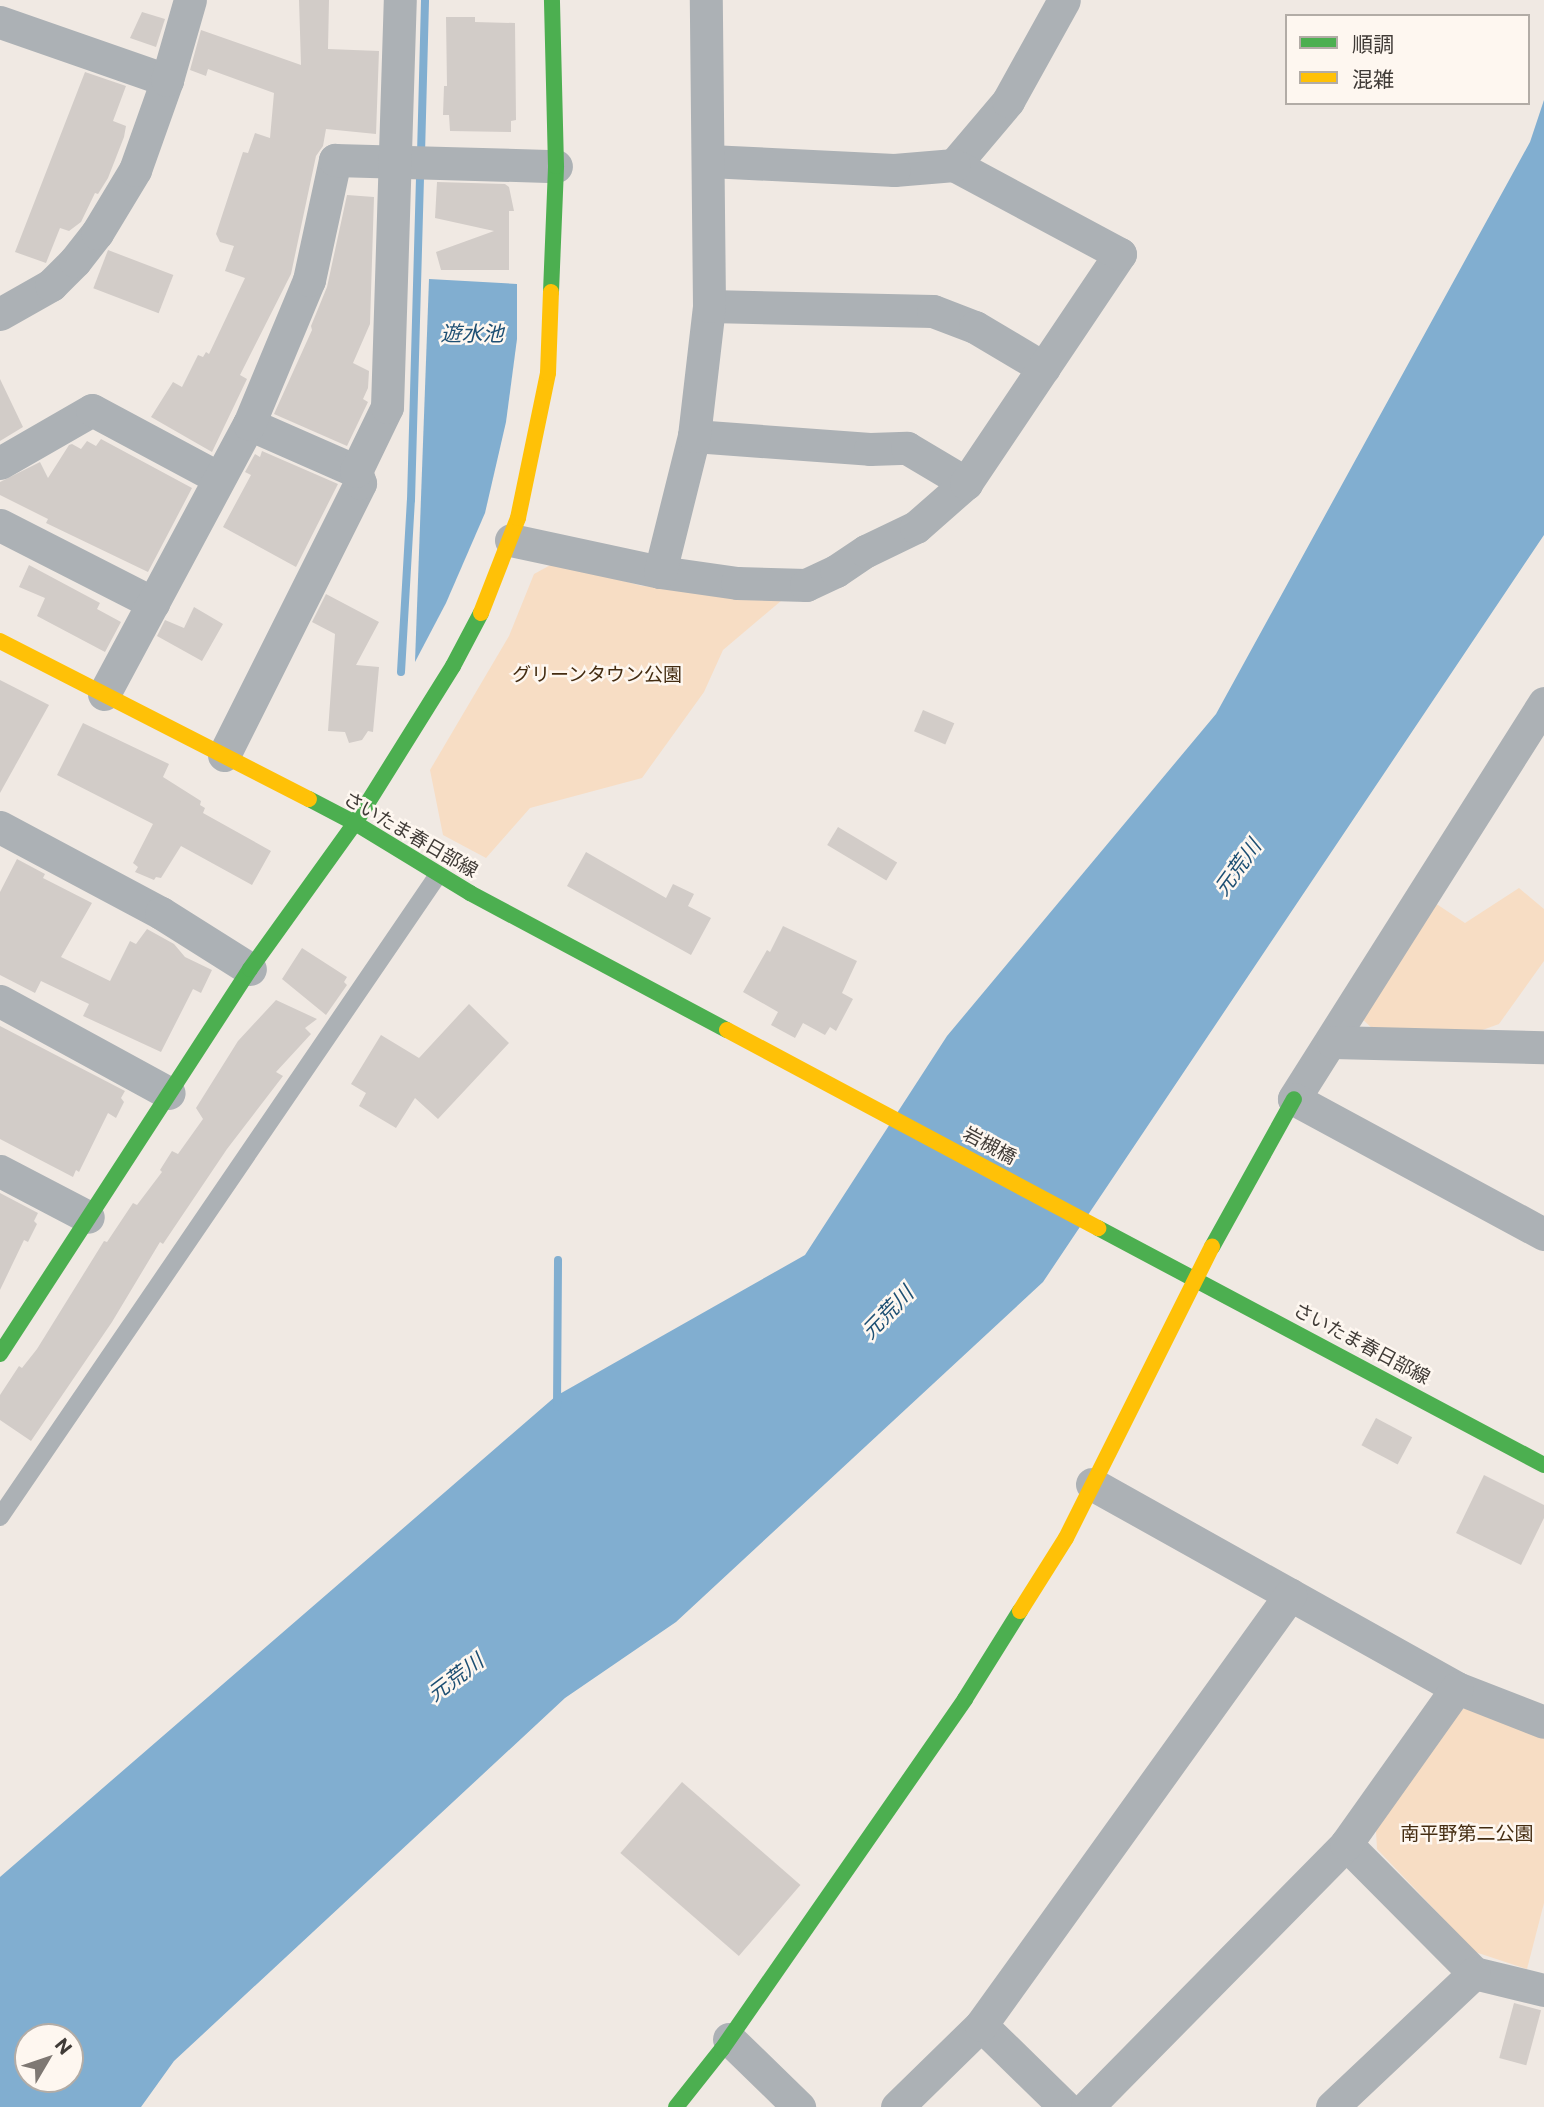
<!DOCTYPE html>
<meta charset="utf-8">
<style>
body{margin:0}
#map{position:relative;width:1544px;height:2107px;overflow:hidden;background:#f0e9e3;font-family:Commissioner,"Noto Sans JP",sans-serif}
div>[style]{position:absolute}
.green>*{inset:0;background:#f7ddc4}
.water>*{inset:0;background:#81aed0}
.stream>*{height:8px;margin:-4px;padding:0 4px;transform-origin:4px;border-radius:4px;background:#81aed0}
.building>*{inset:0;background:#d2ccc8;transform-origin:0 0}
.lane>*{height:18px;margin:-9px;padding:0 9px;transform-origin:9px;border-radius:9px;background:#acb1b5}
.street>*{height:33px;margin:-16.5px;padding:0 16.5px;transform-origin:16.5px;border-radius:16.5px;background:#acb1b5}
.fast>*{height:16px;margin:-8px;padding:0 8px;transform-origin:8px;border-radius:8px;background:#4caf50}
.slow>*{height:16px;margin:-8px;padding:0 8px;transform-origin:8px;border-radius:8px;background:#ffc107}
span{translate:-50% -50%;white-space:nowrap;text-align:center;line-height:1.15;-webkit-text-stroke:5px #fef7f0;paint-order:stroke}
.park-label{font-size:19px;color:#442c11}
.street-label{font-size:19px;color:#403b37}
.water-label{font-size:21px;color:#1d4f73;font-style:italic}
.legend{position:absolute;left:1285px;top:14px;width:245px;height:91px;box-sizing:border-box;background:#fef7f0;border:2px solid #b2aca6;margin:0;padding:9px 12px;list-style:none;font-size:21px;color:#403b37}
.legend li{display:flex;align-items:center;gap:14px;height:35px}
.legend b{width:35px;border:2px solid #b2aca6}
.north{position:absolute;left:14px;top:2023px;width:70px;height:70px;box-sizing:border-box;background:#fef7f0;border:2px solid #b2aca6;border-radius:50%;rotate:51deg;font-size:19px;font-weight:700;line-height:28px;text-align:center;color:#403b37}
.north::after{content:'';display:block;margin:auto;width:24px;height:32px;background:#7e7873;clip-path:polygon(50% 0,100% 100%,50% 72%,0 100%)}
</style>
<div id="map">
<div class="green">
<i style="clip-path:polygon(556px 562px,642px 586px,788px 595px,723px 650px,704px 692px,642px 778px,530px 808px,486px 858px,443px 835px,430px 770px,509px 636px,534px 574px)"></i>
<i style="clip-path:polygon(1519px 888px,1544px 909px,1544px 961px,1499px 1024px,1463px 1037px,1374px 1030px,1359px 1016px,1435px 903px,1465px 923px)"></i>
<i style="clip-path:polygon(1480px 1703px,1544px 1732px,1544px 1903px,1527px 1969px,1475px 1952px,1377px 1849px,1376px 1831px,1455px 1712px)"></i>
</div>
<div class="water">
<i style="clip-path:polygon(evenodd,1544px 100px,1544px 535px,1043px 1282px,676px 1622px,565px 1698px,174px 2061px,141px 2107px,0 2107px,0 1877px,556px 1396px,805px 1255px,947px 1036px,1216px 714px,1530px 142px,1544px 100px,28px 2037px,70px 2037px,70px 2079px,28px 2079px,28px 2037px)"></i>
<i style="clip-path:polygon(429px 279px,517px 284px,517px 339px,506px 422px,485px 513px,446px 603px,415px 662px)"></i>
</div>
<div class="stream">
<i style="left:421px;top:154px;width:154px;rotate:-88.5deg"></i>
<i style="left:401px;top:672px;width:172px;rotate:-86.7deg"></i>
<i style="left:411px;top:500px;width:329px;rotate:-88.4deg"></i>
<i style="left:557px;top:1407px;width:147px;rotate:-89.6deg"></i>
</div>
<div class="building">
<i style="clip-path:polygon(299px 0,329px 0,328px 49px,379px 51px,376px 134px,326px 129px,323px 146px,316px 156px,291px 274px,240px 375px,247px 379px,212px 452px,151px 417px,173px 382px,182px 387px,198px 355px,203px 357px,206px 352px,209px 354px,245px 278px,225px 271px,234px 246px,220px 242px,216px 234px,243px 152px,248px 153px,255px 133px,270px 138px,274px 93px,208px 69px,206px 76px,190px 70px,201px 30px,301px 65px)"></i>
<i style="clip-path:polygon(142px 12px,165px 19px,156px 47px,130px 38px)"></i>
<i style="clip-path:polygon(446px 17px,475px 17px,475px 22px,515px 23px,516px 120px,511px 121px,511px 132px,450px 131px,449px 115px,443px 115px,444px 86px,447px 86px)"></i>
<i style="clip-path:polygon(85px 72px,126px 86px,113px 121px,126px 126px,124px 137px,108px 178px,98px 194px,95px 193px,81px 222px,69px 231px,60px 228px,46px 263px,15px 252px)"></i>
<i style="clip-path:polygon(437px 182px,505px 184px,509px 187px,514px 211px,509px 211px,509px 270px,441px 270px,436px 252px,494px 231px,435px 218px)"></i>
<i style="clip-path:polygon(347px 195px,374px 197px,370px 324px,353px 363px,369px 371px,368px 388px,363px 399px,368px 402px,347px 446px,274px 414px,312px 330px,311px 326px,327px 287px)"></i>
<i style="left:108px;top:250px;width:70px;height:41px;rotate:21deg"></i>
<i style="clip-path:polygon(0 379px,23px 427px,0 441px)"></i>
<i style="clip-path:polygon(101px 439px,192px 488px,148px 572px,46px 523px,48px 519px,0 495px,0 482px,40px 462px,48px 478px,69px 445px,72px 444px,81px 449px,87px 441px,96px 446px)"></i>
<i style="clip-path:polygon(262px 451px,338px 484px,296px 567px,223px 527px,251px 475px,245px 472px,255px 454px,260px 457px)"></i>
<i style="clip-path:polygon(29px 565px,100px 603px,97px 609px,121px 622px,105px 652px,37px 616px,45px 598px,19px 587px)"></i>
<i style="clip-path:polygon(326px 594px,379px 622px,356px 665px,379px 667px,373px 732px,368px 731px,362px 740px,349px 743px,345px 732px,328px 731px,335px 634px,312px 622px)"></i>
<i style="clip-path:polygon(194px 607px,223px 624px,202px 661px,157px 636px,165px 620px,184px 628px)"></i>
<i style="clip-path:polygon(0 680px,49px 705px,0 793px)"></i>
<i style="left:923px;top:710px;width:34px;height:23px;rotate:23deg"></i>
<i style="clip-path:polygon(83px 723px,169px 764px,163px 777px,201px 801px,200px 805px,205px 808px,203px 813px,271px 851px,252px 885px,181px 846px,161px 878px,156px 877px,154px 880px,135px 872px,138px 867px,133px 863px,153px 824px,57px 775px)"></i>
<i style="left:838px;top:827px;width:69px;height:21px;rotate:31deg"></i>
<i style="clip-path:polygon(586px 852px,666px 898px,673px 884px,694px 894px,688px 906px,711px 918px,691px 955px,567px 886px)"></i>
<i style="clip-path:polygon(17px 859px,45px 874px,43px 878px,92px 903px,61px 957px,110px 981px,130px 941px,136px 944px,147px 929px,174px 944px,185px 957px,212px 970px,201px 993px,193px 989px,161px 1052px,83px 1016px,89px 1004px,41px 981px,35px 993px,0 975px,0 892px)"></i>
<i style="clip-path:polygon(783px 926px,857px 961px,842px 993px,853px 999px,836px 1031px,830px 1027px,825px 1035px,803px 1023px,795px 1038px,771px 1025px,778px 1012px,743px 992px,767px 950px,770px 952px)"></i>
<i style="clip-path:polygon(302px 948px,347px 977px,344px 982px,347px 985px,326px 1015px,282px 979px)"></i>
<i style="clip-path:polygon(276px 1000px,317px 1019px,305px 1028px,311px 1034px,276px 1072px,283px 1076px,227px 1149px,163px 1244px,160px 1242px,112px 1322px,31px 1441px,0 1420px,0 1395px,19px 1366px,22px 1368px,37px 1349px,104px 1241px,107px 1242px,133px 1203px,137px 1205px,162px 1172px,160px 1170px,172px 1151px,178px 1154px,203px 1119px,196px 1108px,238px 1041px)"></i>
<i style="clip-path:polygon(469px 1004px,509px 1043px,438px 1119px,415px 1098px,396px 1128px,359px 1106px,366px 1093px,351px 1084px,381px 1035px,419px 1058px)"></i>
<i style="clip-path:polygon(0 1026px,125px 1091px,121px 1098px,124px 1102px,116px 1118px,108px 1113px,79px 1172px,76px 1170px,73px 1177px,0 1139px)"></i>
<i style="clip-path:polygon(0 1193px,38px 1213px,34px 1221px,37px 1224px,28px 1242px,24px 1240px,0 1290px)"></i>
<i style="left:1376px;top:1418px;width:41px;height:31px;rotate:28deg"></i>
<i style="clip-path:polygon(1484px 1475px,1544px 1505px,1544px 1518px,1521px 1565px,1456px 1533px)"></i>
<i style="left:682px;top:1782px;width:157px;height:94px;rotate:41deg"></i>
<i style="left:1514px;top:2003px;width:28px;height:57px;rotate:15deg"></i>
</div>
<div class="lane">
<i style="left:0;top:1517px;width:777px;rotate:-55.7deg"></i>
</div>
<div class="street">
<i style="left:0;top:22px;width:177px;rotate:19.2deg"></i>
<i style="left:954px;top:165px;width:84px;rotate:-49.8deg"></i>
<i style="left:1008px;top:101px;width:115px;rotate:-61deg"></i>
<i style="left:709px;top:306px;width:224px;rotate:1.3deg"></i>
<i style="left:933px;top:311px;width:45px;rotate:20.9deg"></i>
<i style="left:975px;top:327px;width:80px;rotate:30.7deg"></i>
<i style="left:0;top:314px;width:59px;rotate:-29.6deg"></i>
<i style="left:51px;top:285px;width:34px;rotate:-45deg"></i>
<i style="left:75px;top:261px;width:36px;rotate:-52deg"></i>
<i style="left:97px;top:233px;width:74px;rotate:-58.9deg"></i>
<i style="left:135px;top:170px;width:96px;rotate:-70.4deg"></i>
<i style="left:167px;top:80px;width:83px;rotate:-74deg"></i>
<i style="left:249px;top:424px;width:117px;rotate:23.7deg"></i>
<i style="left:694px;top:436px;width:176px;rotate:4.2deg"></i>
<i style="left:870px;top:449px;width:37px;rotate:-2deg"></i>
<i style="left:907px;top:448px;width:69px;rotate:30.7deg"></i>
<i style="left:0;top:463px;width:106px;rotate:-29.9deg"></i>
<i style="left:92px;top:410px;width:144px;rotate:28.2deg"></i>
<i style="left:0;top:525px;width:172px;rotate:27deg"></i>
<i style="left:511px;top:540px;width:152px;rotate:12.1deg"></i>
<i style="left:660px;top:572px;width:78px;rotate:8.1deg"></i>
<i style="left:737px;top:583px;width:69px;rotate:1.7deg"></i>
<i style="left:806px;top:585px;width:33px;rotate:-25deg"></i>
<i style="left:836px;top:571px;width:36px;rotate:-34deg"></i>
<i style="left:866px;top:551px;width:55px;rotate:-25.6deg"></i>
<i style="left:916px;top:527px;width:67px;rotate:-41.3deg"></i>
<i style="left:966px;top:483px;width:276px;rotate:-56.1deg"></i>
<i style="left:1120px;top:254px;width:188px;rotate:-151.8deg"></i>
<i style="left:954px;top:165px;width:60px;rotate:175.2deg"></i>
<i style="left:894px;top:170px;width:185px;rotate:-177.2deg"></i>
<i style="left:660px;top:572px;width:140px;rotate:-76deg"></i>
<i style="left:694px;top:436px;width:131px;rotate:-83.4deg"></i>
<i style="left:709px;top:306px;width:306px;rotate:-90.6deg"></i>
<i style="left:104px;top:694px;width:306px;rotate:-61.8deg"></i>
<i style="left:249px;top:424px;width:156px;rotate:-67.4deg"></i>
<i style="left:309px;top:280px;width:123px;rotate:-77.8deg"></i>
<i style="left:335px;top:160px;width:221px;rotate:1.6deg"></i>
<i style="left:1544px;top:703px;width:468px;rotate:122.3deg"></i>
<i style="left:1294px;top:1099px;width:284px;rotate:28.4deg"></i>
<i style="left:224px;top:755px;width:304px;rotate:-63.4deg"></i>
<i style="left:360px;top:483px;width:13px;rotate:-108deg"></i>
<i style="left:356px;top:471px;width:71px;rotate:-64.2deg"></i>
<i style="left:387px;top:407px;width:407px;rotate:-88.2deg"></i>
<i style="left:0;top:827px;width:183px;rotate:28.1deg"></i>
<i style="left:161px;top:913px;width:105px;rotate:32.2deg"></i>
<i style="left:0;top:1001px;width:192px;rotate:28.6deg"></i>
<i style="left:1333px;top:1042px;width:211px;rotate:1.4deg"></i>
<i style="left:0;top:1171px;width:99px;rotate:27.6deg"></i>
<i style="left:1092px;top:1484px;width:418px;rotate:29.2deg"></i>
<i style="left:1457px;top:1688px;width:93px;rotate:21.3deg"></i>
<i style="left:1346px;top:1844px;width:182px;rotate:45.2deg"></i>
<i style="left:1474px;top:1973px;width:72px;rotate:13.7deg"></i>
<i style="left:981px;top:2025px;width:117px;rotate:44.3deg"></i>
<i style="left:729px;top:2039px;width:98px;rotate:44.2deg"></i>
<i style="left:897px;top:2107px;width:117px;rotate:-44.3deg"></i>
<i style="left:981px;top:2025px;width:530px;rotate:-54.3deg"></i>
<i style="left:1087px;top:2107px;width:369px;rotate:-45.4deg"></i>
<i style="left:1346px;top:1844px;width:191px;rotate:-54.6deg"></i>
<i style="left:1332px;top:2107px;width:195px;rotate:-43.3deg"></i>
</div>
<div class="fast">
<i style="left:551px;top:292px;width:126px;rotate:-87.7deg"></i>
<i style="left:556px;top:166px;width:166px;rotate:-91.4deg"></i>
<i style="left:309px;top:799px;width:52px;rotate:27.6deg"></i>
<i style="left:355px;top:823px;width:135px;rotate:31.3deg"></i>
<i style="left:470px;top:893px;width:291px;rotate:28.1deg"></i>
<i style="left:1098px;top:1228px;width:505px;rotate:27.99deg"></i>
<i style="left:1212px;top:1247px;width:169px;rotate:-61deg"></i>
<i style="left:0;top:1354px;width:459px;rotate:-57deg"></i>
<i style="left:250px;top:969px;width:180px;rotate:-54.3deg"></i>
<i style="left:355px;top:823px;width:185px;rotate:-58deg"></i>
<i style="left:453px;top:666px;width:60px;rotate:-62.2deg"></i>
<i style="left:676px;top:2107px;width:74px;rotate:-51.6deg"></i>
<i style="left:722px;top:2049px;width:426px;rotate:-55.2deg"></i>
<i style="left:965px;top:1699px;width:104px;rotate:-58deg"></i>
</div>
<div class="slow">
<i style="left:481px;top:613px;width:102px;rotate:-68.7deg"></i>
<i style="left:518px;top:518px;width:148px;rotate:-78.3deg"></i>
<i style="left:548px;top:373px;width:81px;rotate:-87.9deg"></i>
<i style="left:0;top:641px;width:347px;rotate:27.1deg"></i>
<i style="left:727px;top:1030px;width:421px;rotate:28.1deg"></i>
<i style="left:1020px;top:1611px;width:86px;rotate:-57.8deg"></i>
<i style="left:1066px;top:1538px;width:326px;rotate:-63.4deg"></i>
</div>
<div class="park-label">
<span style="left:597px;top:674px">グリーンタウン公園</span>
<span style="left:1467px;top:1833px">南平野第二公園</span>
</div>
<div class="street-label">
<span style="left:411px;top:834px;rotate:30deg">さいたま春日部線</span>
<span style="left:990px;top:1145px;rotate:28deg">岩槻橋</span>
<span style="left:1362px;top:1343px;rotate:28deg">さいたま春日部線</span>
</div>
<div class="water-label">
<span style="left:472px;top:333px">遊水池</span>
<span style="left:1237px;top:867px;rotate:-54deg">元荒川</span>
<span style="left:887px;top:1312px;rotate:-46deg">元荒川</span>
<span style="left:455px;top:1677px;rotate:-37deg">元荒川</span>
</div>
<ul class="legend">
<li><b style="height:9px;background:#4caf50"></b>順調</li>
<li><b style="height:9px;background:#ffc107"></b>混雑</li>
</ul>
<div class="north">N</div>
</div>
